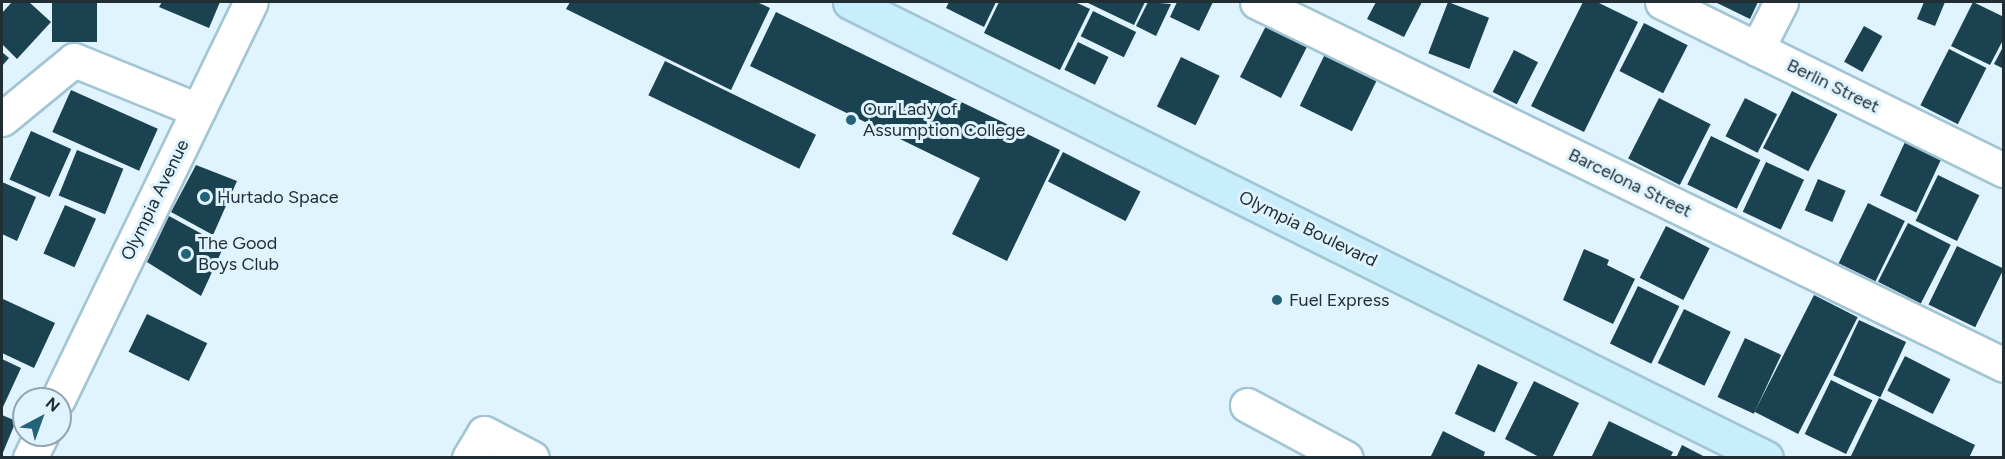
<!DOCTYPE html>
<style>
body{margin:0}
#map{position:relative;width:2005px;height:459px;overflow:hidden;background:#dff4fe;font-family:Figtree,sans-serif}
div>[style]{position:absolute}
.building>*{inset:0;background:#1a4250;transform-origin:0 0}
.roads{filter:drop-shadow(2px 0 #a2c5d4) drop-shadow(-2px 0 #a2c5d4) drop-shadow(0 2px #a2c5d4) drop-shadow(0 -2px #a2c5d4)}
.minor>*{height:33px;margin:-16.5px;padding:0 16.5px;transform-origin:16.5px;border-radius:16.5px;background:#fff}
.major>*{height:33px;margin:-16.5px;padding:0 16.5px;transform-origin:16.5px;border-radius:16.5px;background:#c8edfd}
.dots>*{width:16px;height:16px;translate:-50% -50%;box-sizing:border-box;border:3px solid #dff4fe;border-radius:50%}
span{translate:-50% -50%;white-space:nowrap;text-align:center;line-height:1.15;-webkit-text-stroke:6px #dff4fe;paint-order:stroke}
.street-label{font-size:18px;color:#212f35}
.poi-label{font-size:18px;color:#212f35}
.left{translate:0 -50%;text-align:left}
.frame{position:absolute;inset:0;border:3px solid #212f35;pointer-events:none}
.north{position:absolute;left:12px;top:387px;width:60px;height:60px;box-sizing:border-box;background:#dff4fe;border:2px solid #93a5ae;border-radius:50%;rotate:41deg;font-size:16px;font-weight:700;line-height:24px;text-align:center;color:#212f35}
.north::after{content:'';display:block;margin:auto;width:21px;height:27px;background:#246279;clip-path:polygon(50% 0,100% 100%,50% 72%,0 100%)}
</style>
<div id="map">
<div class="building">
<i style="clip-path:polygon(12px 2px,29px 2px,51px 22px,17px 59px,2px 44px,2px 13px)"></i>
<i style="left:52px;top:2px;width:45px;height:40px"></i>
<i style="clip-path:polygon(162px 2px,220px 2px,209px 28px,159px 7px)"></i>
<i style="clip-path:polygon(570px 2px,757px 2px,770px 8px,731px 90px,566px 9px)"></i>
<i style="clip-path:polygon(949px 2px,996px 2px,984px 27px,946px 8px)"></i>
<i style="clip-path:polygon(999px 2px,1075px 2px,1090px 9px,1060px 70px,984px 33px)"></i>
<i style="clip-path:polygon(1086px 2px,1145px 2px,1134px 25px)"></i>
<i style="clip-path:polygon(1148px 2px,1171px 4px,1156px 36px,1136px 26px)"></i>
<i style="clip-path:polygon(1177px 2px,1213px 2px,1199px 31px,1170px 17px)"></i>
<i style="clip-path:polygon(1376px 2px,1422px 2px,1404px 37px,1367px 19px)"></i>
<i style="left:1448px;top:2px;width:44px;height:55px;rotate:21deg"></i>
<i style="clip-path:polygon(1583px 2px,1597px 2px,1638px 22px,1584px 132px,1531px 106px)"></i>
<i style="clip-path:polygon(1715px 2px,1758px 2px,1750px 19px)"></i>
<i style="clip-path:polygon(1924px 2px,1945px 2px,1935px 26px,1917px 19px)"></i>
<i style="clip-path:polygon(1973px 2px,2004px 17px,2004px 38px,1990px 65px,1951px 46px)"></i>
<i style="left:1093px;top:11px;width:48px;height:28px;rotate:26deg"></i>
<i style="clip-path:polygon(776px 12px,1060px 150px,1007px 261px,952px 234px,980px 178px,750px 66px)"></i>
<i style="left:1269px;top:20px;width:46px;height:64px;rotate:27deg"></i>
<i style="left:1644px;top:23px;width:49px;height:54px;rotate:27deg"></i>
<i style="left:1864px;top:26px;width:21px;height:41px;rotate:29deg"></i>
<i style="left:1078px;top:42px;width:34px;height:31px;rotate:26deg"></i>
<i style="clip-path:polygon(2004px 45px,2004px 69px,1994px 64px)"></i>
<i style="left:1949px;top:49px;width:42px;height:63px;rotate:27deg"></i>
<i style="left:1327px;top:50px;width:58px;height:62px;rotate:26deg"></i>
<i style="left:1514px;top:50px;width:27px;height:47px;rotate:27deg"></i>
<i style="clip-path:polygon(2px 52px,9px 58px,2px 66px)"></i>
<i style="left:1181px;top:57px;width:43px;height:55px;rotate:26deg"></i>
<i style="left:665px;top:61px;width:168px;height:38px;rotate:26deg"></i>
<i style="left:71px;top:90px;width:95px;height:46px;rotate:24deg"></i>
<i style="left:1792px;top:91px;width:51px;height:64px;rotate:27deg"></i>
<i style="left:1659px;top:98px;width:58px;height:68px;rotate:27deg"></i>
<i style="left:1745px;top:98px;width:36px;height:43px;rotate:27deg"></i>
<i style="left:31px;top:131px;width:44px;height:53px;rotate:24deg"></i>
<i style="left:1711px;top:136px;width:55px;height:54px;rotate:26deg"></i>
<i style="left:1905px;top:142px;width:40px;height:59px;rotate:25deg"></i>
<i style="left:77px;top:150px;width:50px;height:49px;rotate:22deg"></i>
<i style="left:1063px;top:152px;width:87px;height:33px;rotate:27deg"></i>
<i style="left:1766px;top:162px;width:42px;height:55px;rotate:25deg"></i>
<i style="clip-path:polygon(196px 165px,237px 181px,213px 235px,171px 212px)"></i>
<i style="left:1938px;top:175px;width:46px;height:51px;rotate:26deg"></i>
<i style="left:1818px;top:179px;width:30px;height:34px;rotate:23deg"></i>
<i style="clip-path:polygon(2px 182px,36px 197px,17px 241px,2px 234px)"></i>
<i style="left:1868px;top:203px;width:41px;height:67px;rotate:26deg"></i>
<i style="left:65px;top:205px;width:34px;height:53px;rotate:24deg"></i>
<i style="clip-path:polygon(169px 216px,224px 246px,201px 296px,147px 262px)"></i>
<i style="left:1908px;top:223px;width:48px;height:66px;rotate:27deg"></i>
<i style="left:1666px;top:226px;width:49px;height:58px;rotate:27deg"></i>
<i style="left:1957px;top:246px;width:52px;height:65px;rotate:26deg"></i>
<i style="clip-path:polygon(1584px 249px,1609px 260px,1607px 265px,1635px 279px,1613px 324px,1563px 300px)"></i>
<i style="left:1638px;top:286px;width:46px;height:64px;rotate:26deg"></i>
<i style="left:1814px;top:295px;width:49px;height:131px;rotate:27deg"></i>
<i style="clip-path:polygon(3px 299px,55px 323px,34px 368px,2px 353px)"></i>
<i style="left:1684px;top:309px;width:52px;height:60px;rotate:26deg"></i>
<i style="left:147px;top:314px;width:67px;height:42px;rotate:26deg"></i>
<i style="left:1859px;top:320px;width:52px;height:61px;rotate:25deg"></i>
<i style="left:1745px;top:338px;width:40px;height:65px;rotate:25deg"></i>
<i style="left:1905px;top:356px;width:51px;height:39px;rotate:27deg"></i>
<i style="clip-path:polygon(2px 359px,21px 368px,3px 407px,2px 406px)"></i>
<i style="left:1478px;top:364px;width:44px;height:55px;rotate:25deg"></i>
<i style="left:1831px;top:380px;width:46px;height:60px;rotate:26deg"></i>
<i style="clip-path:polygon(1534px 381px,1579px 403px,1552px 458px,1541px 458px,1505px 439px)"></i>
<i style="clip-path:polygon(1879px 398px,1975px 445px,1969px 458px,1850px 458px)"></i>
<i style="clip-path:polygon(2px 415px,16px 421px,2px 455px)"></i>
<i style="clip-path:polygon(1609px 421px,1673px 452px,1670px 458px,1591px 458px)"></i>
<i style="clip-path:polygon(1443px 431px,1485px 452px,1483px 458px,1430px 458px)"></i>
<i style="clip-path:polygon(1682px 445px,1707px 458px,1676px 458px)"></i>
</div>
<div class="roads">
<div class="minor">
<i style="left:1257px;top:2px;width:831px;rotate:25.92deg"></i>
<i style="left:1662px;top:2px;width:381px;rotate:26.2deg"></i>
<i style="left:1757px;top:49px;width:53px;rotate:-62.9deg"></i>
<i style="left:2px;top:119px;width:93px;rotate:-39.3deg"></i>
<i style="left:74px;top:60px;width:134px;rotate:22deg"></i>
<i style="left:58px;top:399px;width:441px;rotate:-64.1deg"></i>
<i style="left:1247px;top:405px;width:112px;rotate:28.2deg"></i>
<i style="left:30px;top:458px;width:25px;rotate:-64deg"></i>
<i style="left:469px;top:458px;width:29px;rotate:-59deg"></i>
<i style="left:484px;top:433px;width:54px;rotate:27.5deg"></i>
</div>
<div class="major">
<i style="left:850px;top:2px;width:1023px;rotate:26.46deg"></i>
</div>
</div>
<div class="dots">
<i style="left:851px;top:120px;background:#246279"></i>
<i style="left:205px;top:197px;background:#246279"></i>
<i style="left:186px;top:254px;background:#246279"></i>
<i style="left:1277px;top:300px;background:#246279"></i>
</div>
<div class="street-label">
<span style="left:1833px;top:86px;rotate:26deg">Berlin Street</span>
<span style="left:1630px;top:183px;rotate:26deg">Barcelona Street</span>
<span style="left:155px;top:200px;rotate:-64deg">Olympia Avenue</span>
<span style="left:1308px;top:229px;rotate:26deg">Olympia Boulevard</span>
</div>
<div class="poi-label">
<span class="left" style="left:863px;top:120px">Our Lady of<br>Assumption College</span>
<span class="left" style="left:217px;top:197px">Hurtado Space</span>
<span class="left" style="left:198px;top:254px">The Good<br>Boys Club</span>
<span class="left" style="left:1289px;top:300px">Fuel Express</span>
</div>
<div class="frame"></div>
<div class="north">N</div>
</div>
